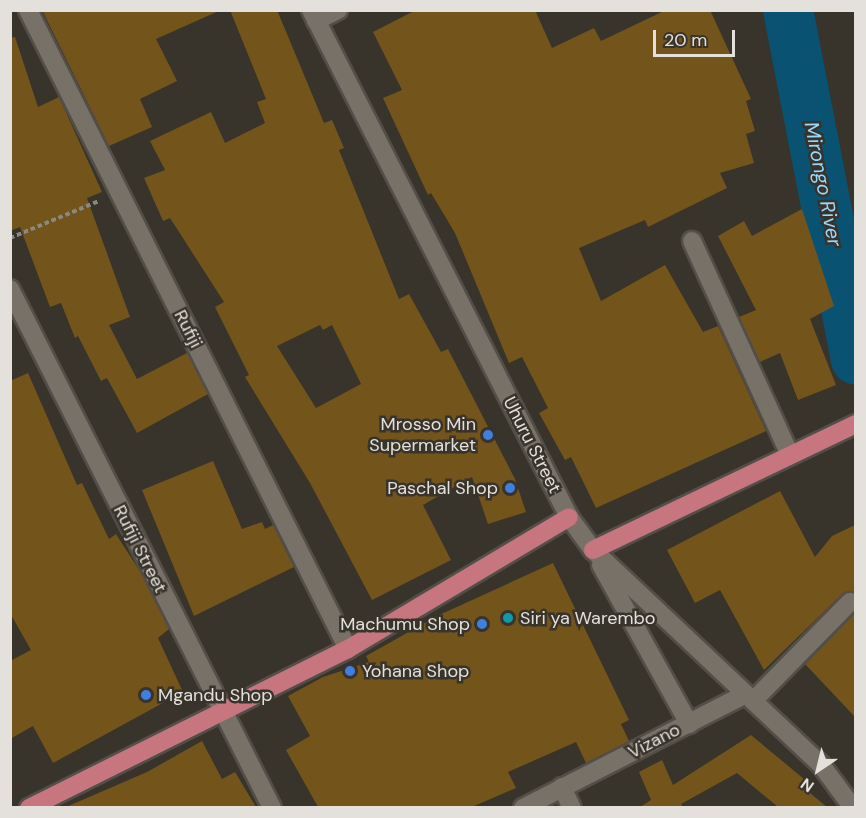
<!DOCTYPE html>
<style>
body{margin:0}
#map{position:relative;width:866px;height:818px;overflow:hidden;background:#38332b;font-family:"DM Sans",sans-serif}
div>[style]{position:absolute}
.river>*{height:50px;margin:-25px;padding:0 25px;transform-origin:25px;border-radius:25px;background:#0a5272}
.building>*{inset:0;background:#73541b}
.path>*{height:4px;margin-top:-2px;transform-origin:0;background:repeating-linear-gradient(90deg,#8b8781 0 4.5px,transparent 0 7.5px)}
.roads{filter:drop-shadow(2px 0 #534e48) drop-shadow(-2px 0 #534e48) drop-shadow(0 2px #534e48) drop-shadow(0 -2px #534e48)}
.minor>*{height:18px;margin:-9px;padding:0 9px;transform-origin:9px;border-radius:9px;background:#777168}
.major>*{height:18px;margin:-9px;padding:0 9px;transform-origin:9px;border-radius:9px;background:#c7757f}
.dots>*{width:16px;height:16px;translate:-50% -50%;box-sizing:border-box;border:3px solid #38332b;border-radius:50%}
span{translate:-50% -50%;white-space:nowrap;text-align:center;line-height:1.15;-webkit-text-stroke:5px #38332b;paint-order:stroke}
.street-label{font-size:18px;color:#e4e1dc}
.poi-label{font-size:18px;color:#e4e1dc}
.right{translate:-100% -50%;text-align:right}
.left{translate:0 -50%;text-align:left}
.water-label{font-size:20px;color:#99d7fb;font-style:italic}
.frame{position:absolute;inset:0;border:12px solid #e4e1dc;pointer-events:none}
.north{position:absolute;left:788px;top:740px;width:60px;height:60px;-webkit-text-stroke:4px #38332b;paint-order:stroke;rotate:215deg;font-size:16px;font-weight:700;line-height:24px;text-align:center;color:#e4e1dc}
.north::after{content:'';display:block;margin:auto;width:21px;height:27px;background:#e4e1dc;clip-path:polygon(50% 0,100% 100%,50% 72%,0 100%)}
.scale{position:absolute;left:653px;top:30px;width:82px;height:27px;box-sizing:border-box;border:3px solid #e4e1dc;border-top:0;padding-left:8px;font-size:18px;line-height:21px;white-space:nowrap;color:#e4e1dc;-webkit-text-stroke:4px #38332b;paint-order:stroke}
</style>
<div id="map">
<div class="river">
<i style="left:788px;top:10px;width:356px;rotate:79deg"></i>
</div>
<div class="building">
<i style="clip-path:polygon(42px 10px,221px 10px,156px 39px,177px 81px,140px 99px,152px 127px,109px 146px)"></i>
<i style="clip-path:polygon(evenodd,230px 10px,277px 10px,324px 123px,332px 120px,344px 148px,339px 150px,399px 299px,409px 294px,441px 352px,448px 349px,515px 479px,526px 512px,488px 524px,472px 477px,423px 505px,451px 560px,372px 600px,310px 483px,245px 377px,249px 375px,215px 307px,224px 302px,170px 218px,163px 221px,144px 178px,165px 170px,150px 141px,211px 112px,225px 143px,265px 123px,257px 102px,266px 99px,230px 10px,320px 325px,323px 330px,332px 325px,361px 384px,316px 408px,277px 346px,320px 325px)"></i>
<i style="clip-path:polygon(416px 10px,535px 10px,552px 48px,594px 28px,601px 41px,666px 10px,710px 10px,751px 99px,746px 101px,755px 131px,746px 134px,754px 163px,720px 173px,727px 188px,648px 227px,645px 220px,579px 248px,601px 301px,665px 265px,703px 332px,718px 326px,766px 431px,596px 508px,571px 457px,565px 460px,539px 413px,548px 408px,522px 357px,509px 363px,455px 233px,431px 193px,428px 195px,383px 98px,402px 90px,373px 32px)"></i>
<i style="clip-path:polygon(15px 37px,38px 107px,59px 97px,102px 192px,87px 198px,130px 317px,109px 325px,137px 379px,187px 353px,208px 394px,137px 433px,107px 378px,101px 381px,78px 336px,75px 338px,61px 303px,50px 307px,20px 227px,10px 231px,10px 38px)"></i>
<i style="clip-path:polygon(802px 209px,834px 306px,810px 319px,836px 385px,798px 400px,780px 353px,760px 362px,739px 317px,756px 310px,718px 236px,744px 221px,752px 236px)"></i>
<i style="clip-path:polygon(28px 373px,77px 485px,82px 483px,109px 539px,116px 534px,141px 573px,169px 629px,158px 638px,183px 692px,53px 763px,33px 726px,10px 739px,10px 661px,31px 650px,10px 613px,10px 381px)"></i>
<i style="clip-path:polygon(213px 461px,242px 529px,262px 522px,265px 529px,273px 525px,294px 567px,194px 616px,142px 490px)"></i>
<i style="clip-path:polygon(780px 491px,815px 557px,832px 536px,855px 525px,855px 593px,842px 594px,764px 670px,720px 590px,695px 603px,667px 550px)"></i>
<i style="clip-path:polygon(553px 563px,629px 720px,621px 724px,629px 741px,586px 763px,576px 742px,508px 772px,516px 788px,472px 807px,318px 807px,286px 750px,310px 736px,288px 696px,323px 677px,369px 662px,366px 656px,437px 616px)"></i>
<i style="clip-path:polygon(855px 612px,855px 717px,805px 664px)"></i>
<i style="clip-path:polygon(751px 735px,804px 779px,799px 784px,827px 807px,778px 807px,737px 773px,681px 804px,683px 807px,640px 807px,651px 800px,639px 772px,662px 760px,673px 785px)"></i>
<i style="clip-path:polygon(202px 741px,222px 779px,235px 772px,256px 807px,66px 807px,147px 772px)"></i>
</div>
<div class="path">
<i style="left:10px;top:238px;width:96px;rotate:-22.6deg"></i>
</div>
<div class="roads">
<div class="minor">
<i style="left:28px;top:10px;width:715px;rotate:63.4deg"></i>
<i style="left:311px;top:10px;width:569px;rotate:63.03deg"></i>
<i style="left:569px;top:517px;width:41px;rotate:54deg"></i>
<i style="left:593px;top:550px;width:315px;rotate:43.3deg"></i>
<i style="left:822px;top:766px;width:52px;rotate:53.6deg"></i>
<i style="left:316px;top:21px;width:25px;rotate:-27deg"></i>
<i style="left:692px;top:241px;width:233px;rotate:65.4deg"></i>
<i style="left:10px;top:289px;width:581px;rotate:63.21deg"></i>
<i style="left:601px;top:565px;width:182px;rotate:61deg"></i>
<i style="left:753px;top:701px;width:139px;rotate:-45.6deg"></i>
<i style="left:562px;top:787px;width:23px;rotate:65deg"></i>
<i style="left:523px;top:808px;width:250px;rotate:-27.1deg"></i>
</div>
<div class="major">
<i style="left:593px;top:550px;width:292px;rotate:-25.6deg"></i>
<i style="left:29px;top:808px;width:356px;rotate:-26.5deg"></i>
<i style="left:348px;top:649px;width:257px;rotate:-30.8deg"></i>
</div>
</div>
<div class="dots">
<i style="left:488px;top:435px;background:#3f7fe0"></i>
<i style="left:510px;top:488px;background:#3f7fe0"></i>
<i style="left:508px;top:618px;background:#0f9aa8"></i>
<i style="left:482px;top:624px;background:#3f7fe0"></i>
<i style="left:350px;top:671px;background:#3f7fe0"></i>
<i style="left:146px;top:695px;background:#3f7fe0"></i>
</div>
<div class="street-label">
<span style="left:188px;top:329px;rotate:63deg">Rufiji</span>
<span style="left:532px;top:445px;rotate:63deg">Uhuru Street</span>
<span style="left:140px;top:549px;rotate:63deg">Rufiji Street</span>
<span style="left:654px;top:741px;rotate:-27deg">Vizano</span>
</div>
<div class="poi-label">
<span class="right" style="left:476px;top:435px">Mrosso Min<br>Supermarket</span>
<span class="right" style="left:498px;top:488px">Paschal Shop</span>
<span class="left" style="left:520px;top:618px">Siri ya Warembo</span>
<span class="right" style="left:470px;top:624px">Machumu Shop</span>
<span class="left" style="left:362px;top:671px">Yohana Shop</span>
<span class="left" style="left:158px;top:695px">Mgandu Shop</span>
</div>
<div class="water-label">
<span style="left:823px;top:184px;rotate:79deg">Mirongo River</span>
</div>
<div class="frame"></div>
<div class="north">N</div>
<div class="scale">20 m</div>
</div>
